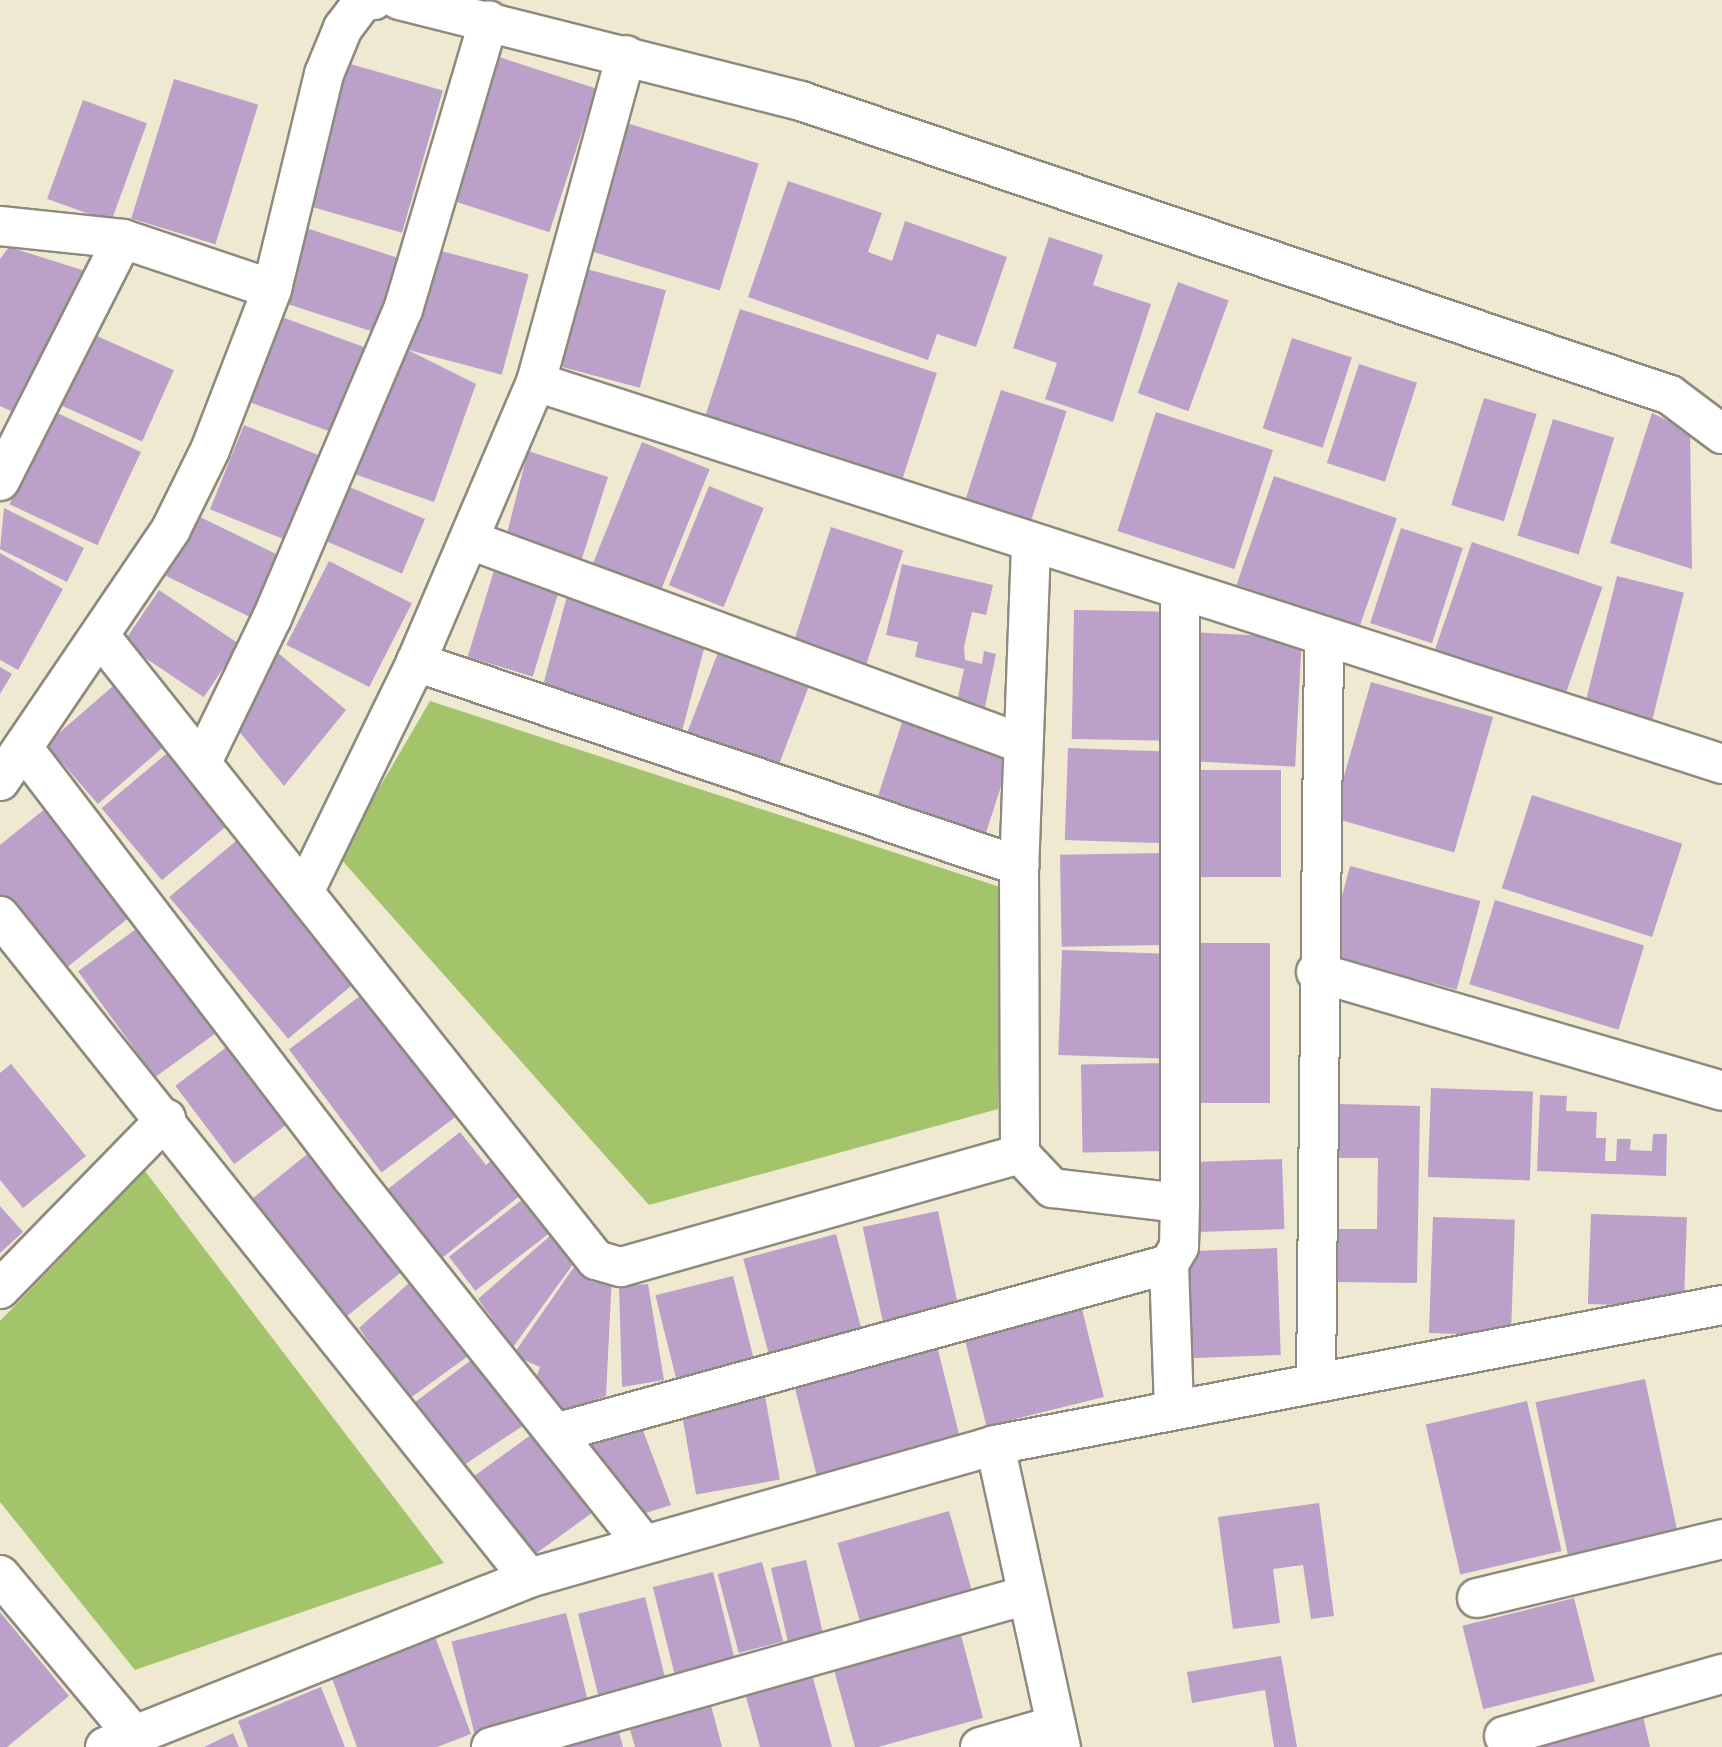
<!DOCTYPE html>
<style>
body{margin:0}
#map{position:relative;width:1722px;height:1747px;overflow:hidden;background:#efe9d2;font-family:"Libre Caslon Text",serif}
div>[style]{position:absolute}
.green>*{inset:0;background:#a4c46c}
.building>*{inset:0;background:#bba0ca;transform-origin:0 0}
.roads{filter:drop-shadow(2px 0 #8d8a7e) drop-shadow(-2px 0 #8d8a7e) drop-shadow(0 2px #8d8a7e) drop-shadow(0 -2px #8d8a7e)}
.minor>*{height:38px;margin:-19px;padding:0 19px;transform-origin:19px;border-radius:19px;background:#fff}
span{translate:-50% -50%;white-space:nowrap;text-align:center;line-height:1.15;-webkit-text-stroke:7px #f6f6f2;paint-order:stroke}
</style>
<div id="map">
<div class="green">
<i style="clip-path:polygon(430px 701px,1003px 888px,998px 1109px,649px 1205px,339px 857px)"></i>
<i style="clip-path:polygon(145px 1171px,444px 1563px,135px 1670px,0 1502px,0 1321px)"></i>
</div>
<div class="building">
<i style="left:499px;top:57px;width:102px;height:151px;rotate:18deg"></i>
<i style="left:340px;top:61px;width:107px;height:148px;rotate:16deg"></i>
<i style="left:174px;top:79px;width:88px;height:146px;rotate:17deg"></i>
<i style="left:83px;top:100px;width:68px;height:105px;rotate:20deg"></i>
<i style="left:620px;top:121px;width:145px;height:133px;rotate:17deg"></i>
<i style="clip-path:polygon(788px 181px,882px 213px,868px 252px,892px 261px,905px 221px,1007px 257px,976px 347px,937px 334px,928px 360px,748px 297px)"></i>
<i style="left:303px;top:227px;width:100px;height:78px;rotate:18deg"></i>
<i style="clip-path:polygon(1049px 237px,1103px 255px,1093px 285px,1151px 304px,1113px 422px,1045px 399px,1057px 363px,1013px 348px)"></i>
<i style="clip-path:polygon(9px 247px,95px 274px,26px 418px,0 406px,0 259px)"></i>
<i style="left:434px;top:249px;width:98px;height:104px;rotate:15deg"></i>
<i style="left:579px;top:267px;width:90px;height:101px;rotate:15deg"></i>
<i style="left:1178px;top:282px;width:54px;height:118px;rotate:20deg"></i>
<i style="left:740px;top:309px;width:207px;height:113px;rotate:18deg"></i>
<i style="left:279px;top:316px;width:94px;height:91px;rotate:20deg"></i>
<i style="left:88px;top:332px;width:94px;height:78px;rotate:24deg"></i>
<i style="left:1292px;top:338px;width:63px;height:95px;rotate:18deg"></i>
<i style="clip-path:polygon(406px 349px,476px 384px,434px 502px,343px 470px)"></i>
<i style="left:1359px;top:364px;width:61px;height:104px;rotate:18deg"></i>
<i style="left:1001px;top:390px;width:69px;height:119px;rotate:18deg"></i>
<i style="left:1484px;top:398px;width:55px;height:112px;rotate:17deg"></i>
<i style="left:53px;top:411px;width:97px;height:103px;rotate:25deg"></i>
<i style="left:1156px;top:412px;width:123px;height:125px;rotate:18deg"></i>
<i style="clip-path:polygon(1652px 413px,1690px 431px,1692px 569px,1610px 543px)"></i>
<i style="left:1553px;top:419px;width:64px;height:122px;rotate:17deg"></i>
<i style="left:244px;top:425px;width:88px;height:91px;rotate:22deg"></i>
<i style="left:642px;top:442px;width:73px;height:140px;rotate:22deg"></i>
<i style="clip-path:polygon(528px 451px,608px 477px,577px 574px,505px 541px)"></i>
<i style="left:1274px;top:476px;width:130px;height:115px;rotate:19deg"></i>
<i style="left:333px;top:480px;width:100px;height:59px;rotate:23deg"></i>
<i style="left:709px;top:486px;width:59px;height:107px;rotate:22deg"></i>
<i style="clip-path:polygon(4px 508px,84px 548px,67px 582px,0 549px)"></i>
<i style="left:196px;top:515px;width:96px;height:68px;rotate:26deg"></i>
<i style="left:831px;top:527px;width:76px;height:128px;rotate:18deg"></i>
<i style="left:1401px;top:528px;width:65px;height:100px;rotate:18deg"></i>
<i style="left:1472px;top:542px;width:138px;height:120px;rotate:19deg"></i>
<i style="clip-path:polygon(0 553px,63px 589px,18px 670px,0 660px)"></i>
<i style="left:329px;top:561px;width:93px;height:94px;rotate:27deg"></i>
<i style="left:496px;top:564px;width:68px;height:97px;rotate:17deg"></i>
<i style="clip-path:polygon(902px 564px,993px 585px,986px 615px,972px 612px,964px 647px,965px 660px,982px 664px,984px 651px,996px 654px,985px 707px,957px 701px,964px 669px,915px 657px,918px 642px,886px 635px)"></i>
<i style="left:1617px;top:576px;width:69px;height:136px;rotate:14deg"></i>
<i style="left:159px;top:590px;width:97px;height:64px;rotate:34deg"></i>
<i style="left:567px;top:596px;width:146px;height:103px;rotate:15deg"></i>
<i style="left:1074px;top:610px;width:98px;height:129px;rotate:1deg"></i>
<i style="left:1190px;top:632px;width:112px;height:129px;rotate:3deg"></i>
<i style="left:722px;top:642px;width:97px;height:97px;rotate:21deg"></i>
<i style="clip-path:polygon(277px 652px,346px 710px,284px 786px,233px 724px)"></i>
<i style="clip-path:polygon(0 667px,12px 674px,0 694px)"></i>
<i style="left:120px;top:680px;width:79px;height:98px;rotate:49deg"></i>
<i style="left:1371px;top:682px;width:127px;height:141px;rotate:16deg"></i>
<i style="left:905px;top:713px;width:114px;height:96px;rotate:18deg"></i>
<i style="left:1068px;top:748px;width:98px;height:92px;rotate:2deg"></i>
<i style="left:172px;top:749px;width:94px;height:92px;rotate:50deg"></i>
<i style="left:1194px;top:770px;width:87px;height:107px"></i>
<i style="left:1532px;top:795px;width:158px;height:98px;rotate:18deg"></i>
<i style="clip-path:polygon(56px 800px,142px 907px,60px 973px,0 897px,0 845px)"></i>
<i style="left:242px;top:836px;width:185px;height:95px;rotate:50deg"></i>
<i style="left:1161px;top:853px;width:92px;height:101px;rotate:89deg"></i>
<i style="left:1350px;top:866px;width:135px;height:92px;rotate:15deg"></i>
<i style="left:1495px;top:900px;width:156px;height:88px;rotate:17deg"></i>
<i style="left:150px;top:919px;width:131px;height:89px;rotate:54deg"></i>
<i style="left:1190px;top:943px;width:80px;height:160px"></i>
<i style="left:1062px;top:950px;width:104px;height:105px;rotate:2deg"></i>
<i style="left:364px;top:993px;width:154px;height:94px;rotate:53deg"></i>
<i style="left:236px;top:1040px;width:98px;height:76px;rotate:53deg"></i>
<i style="left:1166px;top:1063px;width:88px;height:85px;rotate:89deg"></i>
<i style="clip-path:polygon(11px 1064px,86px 1156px,23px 1208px,0 1180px,0 1073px)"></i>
<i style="left:1431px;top:1088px;width:102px;height:89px;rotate:2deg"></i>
<i style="clip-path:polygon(1540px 1095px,1567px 1096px,1566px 1111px,1597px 1112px,1596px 1138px,1606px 1138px,1605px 1161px,1616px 1161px,1617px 1139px,1631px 1139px,1630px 1150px,1652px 1151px,1653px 1134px,1667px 1134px,1666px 1176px,1537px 1171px)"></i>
<i style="clip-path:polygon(1339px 1104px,1420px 1106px,1417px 1283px,1336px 1282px,1337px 1229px,1377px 1229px,1378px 1158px,1338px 1158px)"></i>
<i style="clip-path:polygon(460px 1132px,486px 1165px,494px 1158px,522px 1194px,442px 1258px,388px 1189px)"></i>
<i style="left:311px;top:1151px;width:151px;height:89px;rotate:51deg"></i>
<i style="left:1282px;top:1159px;width:70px;height:94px;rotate:88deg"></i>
<i style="left:523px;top:1199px;width:43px;height:94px;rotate:52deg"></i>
<i style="clip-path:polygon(0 1206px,23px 1232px,0 1253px)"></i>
<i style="left:938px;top:1211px;width:98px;height:77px;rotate:78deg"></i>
<i style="left:1591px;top:1214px;width:96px;height:90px;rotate:2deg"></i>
<i style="left:1433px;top:1217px;width:82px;height:116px;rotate:2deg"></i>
<i style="left:836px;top:1234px;width:104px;height:96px;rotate:75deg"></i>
<i style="clip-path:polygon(551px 1235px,579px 1256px,513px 1347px,478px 1299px)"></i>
<i style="left:1277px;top:1248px;width:107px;height:93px;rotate:88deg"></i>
<i style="clip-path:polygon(574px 1267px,612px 1275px,606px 1396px,566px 1410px,532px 1390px,540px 1367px,513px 1355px)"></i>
<i style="clip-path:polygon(419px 1274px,479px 1348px,409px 1399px,359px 1328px)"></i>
<i style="left:733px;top:1276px;width:89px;height:80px;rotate:76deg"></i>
<i style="clip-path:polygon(648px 1284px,664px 1380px,622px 1387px,619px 1286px)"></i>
<i style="left:1079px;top:1297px;width:103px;height:121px;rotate:76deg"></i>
<i style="left:937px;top:1346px;width:97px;height:148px;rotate:76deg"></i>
<i style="clip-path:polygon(474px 1358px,527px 1423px,464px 1465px,411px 1405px)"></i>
<i style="left:1645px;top:1379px;width:161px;height:112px;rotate:78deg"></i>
<i style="left:764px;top:1390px;width:91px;height:85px;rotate:80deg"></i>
<i style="left:1527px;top:1401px;width:154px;height:104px;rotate:77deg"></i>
<i style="clip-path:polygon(638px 1417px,671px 1505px,633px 1517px,579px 1435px)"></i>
<i style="left:539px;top:1429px;width:99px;height:91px;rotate:54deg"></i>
<i style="clip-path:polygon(1319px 1503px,1334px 1616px,1311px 1619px,1303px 1565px,1273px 1569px,1280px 1623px,1233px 1629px,1218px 1517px)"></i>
<i style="left:949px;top:1511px;width:101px;height:116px;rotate:74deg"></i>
<i style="left:806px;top:1560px;width:79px;height:36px;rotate:77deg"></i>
<i style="left:762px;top:1562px;width:82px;height:46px;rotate:75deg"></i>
<i style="left:713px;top:1572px;width:97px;height:62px;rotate:76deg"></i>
<i style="left:645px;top:1597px;width:96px;height:69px;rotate:76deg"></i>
<i style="left:1574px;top:1598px;width:86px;height:115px;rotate:76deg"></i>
<i style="clip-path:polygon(0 1612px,69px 1696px,7px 1747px,0 1747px)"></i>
<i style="left:566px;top:1613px;width:98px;height:118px;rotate:76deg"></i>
<i style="clip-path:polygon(433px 1631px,471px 1734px,437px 1747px,357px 1747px,329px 1670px)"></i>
<i style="clip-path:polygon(961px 1635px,983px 1718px,878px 1747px,855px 1747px,834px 1670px)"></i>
<i style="clip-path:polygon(1281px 1656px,1297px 1747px,1274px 1747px,1265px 1690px,1192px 1703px,1187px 1672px)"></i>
<i style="clip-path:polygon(810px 1667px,832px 1747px,760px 1747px,743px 1686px)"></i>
<i style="clip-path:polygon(321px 1687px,345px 1747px,248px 1747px,238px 1721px)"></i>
<i style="clip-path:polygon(708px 1694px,722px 1747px,635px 1747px,626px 1715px)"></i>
<i style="clip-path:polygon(1643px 1716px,1650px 1747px,1519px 1747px)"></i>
<i style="clip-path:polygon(615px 1718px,623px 1747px,526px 1747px)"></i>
<i style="clip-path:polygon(233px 1733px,239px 1747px,204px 1747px)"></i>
</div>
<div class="roads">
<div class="minor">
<i style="left:399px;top:0;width:414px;rotate:14.1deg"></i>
<i style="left:801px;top:101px;width:917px;rotate:18.69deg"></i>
<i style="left:1670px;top:395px;width:65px;rotate:36.9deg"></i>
<i style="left:0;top:226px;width:124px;rotate:6deg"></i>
<i style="left:123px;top:239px;width:157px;rotate:18.6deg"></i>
<i style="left:536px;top:382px;width:1246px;rotate:17.85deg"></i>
<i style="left:0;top:481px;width:271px;rotate:-63.1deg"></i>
<i style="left:470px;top:540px;width:589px;rotate:20.25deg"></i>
<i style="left:1031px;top:545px;width:321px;rotate:92.1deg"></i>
<i style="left:1019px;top:866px;width:288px;rotate:89.8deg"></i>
<i style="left:1020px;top:1154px;width:47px;rotate:46.7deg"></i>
<i style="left:1052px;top:1188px;width:129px;rotate:6.7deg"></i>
<i style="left:101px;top:637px;width:796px;rotate:51.53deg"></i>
<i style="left:596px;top:1260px;width:26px;rotate:16deg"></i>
<i style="left:621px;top:1267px;width:415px;rotate:-15.8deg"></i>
<i style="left:416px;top:662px;width:637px;rotate:18.69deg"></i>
<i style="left:24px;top:749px;width:541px;rotate:52.58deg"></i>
<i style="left:353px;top:1179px;width:466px;rotate:51.5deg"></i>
<i style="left:202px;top:762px;width:160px;rotate:-64.1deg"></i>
<i style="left:272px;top:618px;width:335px;rotate:-67deg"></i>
<i style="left:403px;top:310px;width:302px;rotate:-73.5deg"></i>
<i style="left:0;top:781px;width:305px;rotate:-55.8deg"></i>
<i style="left:171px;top:529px;width:88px;rotate:-63.7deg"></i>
<i style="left:210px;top:450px;width:173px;rotate:-68.9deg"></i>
<i style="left:272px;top:289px;width:221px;rotate:-76.4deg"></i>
<i style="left:324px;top:74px;width:50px;rotate:-67.6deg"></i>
<i style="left:343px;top:28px;width:34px;rotate:-53deg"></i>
<i style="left:363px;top:1px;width:11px;rotate:-5deg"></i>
<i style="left:306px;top:888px;width:251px;rotate:-64deg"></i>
<i style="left:416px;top:662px;width:305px;rotate:-66.8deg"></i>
<i style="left:536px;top:382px;width:339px;rotate:-74.6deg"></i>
<i style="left:0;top:916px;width:847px;rotate:51.37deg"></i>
<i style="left:1316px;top:972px;width:423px;rotate:16.3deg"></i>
<i style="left:0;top:1289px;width:238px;rotate:-45.7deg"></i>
<i style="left:1316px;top:1382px;width:744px;rotate:-89.38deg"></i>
<i style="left:1174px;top:1408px;width:144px;rotate:-92deg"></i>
<i style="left:1169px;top:1264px;width:20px;rotate:-60deg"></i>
<i style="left:1179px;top:1247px;width:44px;rotate:-88.7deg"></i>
<i style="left:1180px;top:1203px;width:611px;rotate:-90deg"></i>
<i style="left:559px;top:1432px;width:633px;rotate:-15.4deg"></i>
<i style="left:995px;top:1445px;width:309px;rotate:77.7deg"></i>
<i style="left:0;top:1575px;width:207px;rotate:50.1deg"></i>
<i style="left:1477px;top:1598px;width:252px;rotate:-13.5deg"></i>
<i style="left:1504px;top:1736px;width:227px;rotate:-15.9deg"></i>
<i style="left:105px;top:1747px;width:456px;rotate:-21.7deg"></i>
<i style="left:529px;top:1578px;width:485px;rotate:-15.9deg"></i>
<i style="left:995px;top:1445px;width:740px;rotate:-10.9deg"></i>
<i style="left:491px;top:1747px;width:557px;rotate:-15.83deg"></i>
<i style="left:980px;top:1747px;width:79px;rotate:-16.1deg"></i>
</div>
</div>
</div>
